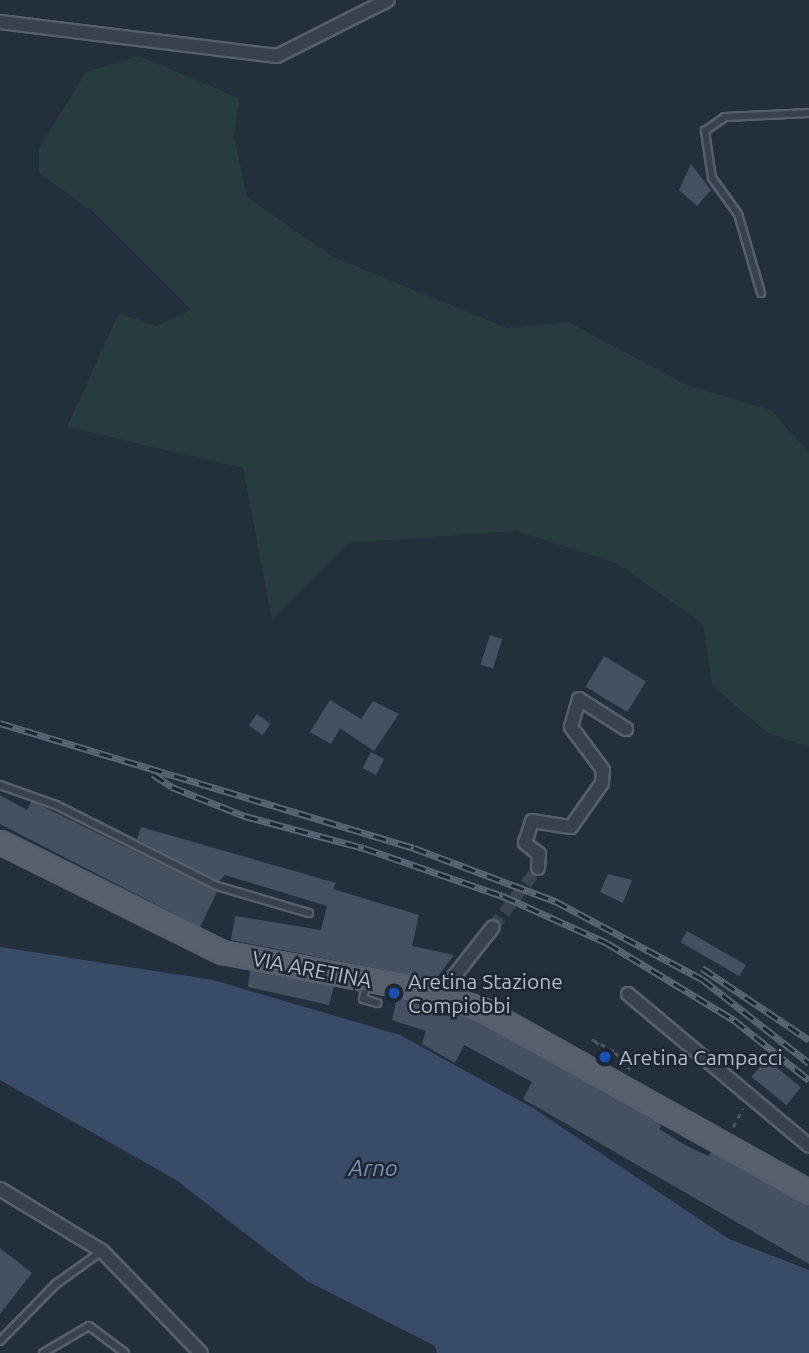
<!DOCTYPE html>
<style>
body{margin:0}
#map{position:relative;width:809px;height:1353px;overflow:hidden;background:#242f3e;font-family:Ubuntu,sans-serif}
div>[style]{position:absolute}
.green>*{inset:0;background:#263c3f}
.water>*{inset:0;background:#394c67}
.building>*{inset:0;background:#455162;transform-origin:0 0}
.minor-tunnel>*{height:12px;margin-top:-6px;transform-origin:0;background:repeating-linear-gradient(90deg,#3a4453 0 12px,transparent 0 18px)}
.path>*{height:2.5px;margin-top:-1.25px;transform-origin:0;background:repeating-linear-gradient(90deg,#44595c 0 5px,transparent 0 10px)}
.roads{filter:drop-shadow(2px 0 #565f6c) drop-shadow(-2px 0 #565f6c) drop-shadow(0 2px #565f6c) drop-shadow(0 -2px #565f6c)}
.service>*{height:6px;margin:-3px;padding:0 3px;transform-origin:3px;border-radius:3px;background:#38414e}
.minor>*{height:12px;margin:-6px;padding:0 6px;transform-origin:6px;border-radius:6px;background:#38414e}
.primary>*{height:21px;margin:-10.5px;padding:0 10.5px;transform-origin:10.5px;border-radius:10.5px;background:#56606e}
.rail>*{height:7px;margin-top:-3.5px;transform-origin:0;background:repeating-linear-gradient(90deg,#1d2633 0 13px,#5a6575 0 26px);box-sizing:border-box;border-block:2px solid #5a6575}
.dots>*{width:19px;height:19px;translate:-50% -50%;box-sizing:border-box;border:4px solid #1d2633;border-radius:50%}
span{translate:-50% -50%;white-space:nowrap;text-align:center;line-height:1.15;-webkit-text-stroke:5px #1d2633;paint-order:stroke}
.street-label{font-size:21px;color:#b4bcc9}
.poi-label{font-size:21px;color:#b4bcc9}
.left{translate:0 -50%;text-align:left}
.water-label{font-size:23px;color:#7c92b1;font-style:italic}
</style>
<div id="map">
<div class="green">
<i style="clip-path:polygon(139px 56px,239px 98px,234px 137px,247px 197px,333px 257px,507px 328px,568px 322px,689px 386px,771px 410px,809px 453px,809px 747px,766px 732px,712px 685px,703px 624px,618px 564px,517px 531px,349px 543px,272px 620px,243px 468px,67px 427px,119px 313px,157px 326px,191px 310px,92px 211px,39px 173px,39px 148px,86px 72px)"></i>
</div>
<div class="water">
<i style="clip-path:polygon(0 947px,213px 980px,400px 1035px,533px 1108px,729px 1239px,809px 1270px,809px 1353px,437px 1353px,435px 1346px,307px 1281px,176px 1180px,0 1080px)"></i>
</div>
<div class="building">
<i style="clip-path:polygon(691px 164px,711px 190px,697px 206px,679px 190px)"></i>
<i style="left:490px;top:635px;width:13px;height:31px;rotate:18deg"></i>
<i style="left:604px;top:656px;width:49px;height:36px;rotate:31deg"></i>
<i style="clip-path:polygon(330px 700px,361px 719px,373px 701px,399px 714px,374px 751px,340px 728px,331px 744px,310px 732px)"></i>
<i style="left:257px;top:714px;width:17px;height:14px;rotate:36deg"></i>
<i style="left:371px;top:752px;width:15px;height:18px;rotate:28deg"></i>
<i style="clip-path:polygon(0 795px,27px 810px,31px 802px,40px 805px,217px 892px,200px 927px,0 824px)"></i>
<i style="clip-path:polygon(141px 827px,336px 883px,333px 889px,419px 915px,412px 946px,454px 955px,435px 980px,231px 940px,235px 916px,321px 930px,327px 906px,225px 875px,219px 881px,137px 839px)"></i>
<i style="clip-path:polygon(608px 874px,632px 880px,623px 903px,600px 892px)"></i>
<i style="left:687px;top:931px;width:68px;height:13px;rotate:30deg"></i>
<i style="clip-path:polygon(250px 971px,334px 986px,329px 1005px,248px 987px)"></i>
<i style="clip-path:polygon(397px 998px,477px 1021px,662px 1125px,659px 1129px,685px 1145px,708px 1156px,711px 1152px,809px 1205px,809px 1264px,523px 1099px,532px 1082px,464px 1045px,455px 1063px,422px 1044px,426px 1031px,392px 1020px)"></i>
<i style="left:766px;top:1059px;width:45px;height:23px;rotate:39deg"></i>
<i style="clip-path:polygon(0 1248px,32px 1273px,0 1314px)"></i>
</div>
<div class="minor-tunnel">
<i style="left:493px;top:927px;width:74px;rotate:-52.7deg"></i>
</div>
<div class="path">
<i style="left:592px;top:1039px;width:26px;rotate:29deg"></i>
<i style="left:615px;top:1052px;width:23px;rotate:49deg"></i>
<i style="left:595px;top:1041px;width:11px;rotate:38deg"></i>
<i style="left:604px;top:1048px;width:7px;rotate:98deg"></i>
<i style="left:733px;top:1127px;width:21px;rotate:-62deg"></i>
</div>
<div class="roads">
<div class="service">
<i style="left:761px;top:293px;width:82px;rotate:-106.2deg"></i>
<i style="left:738px;top:214px;width:44px;rotate:-125.8deg"></i>
<i style="left:712px;top:178px;width:48px;rotate:-98.5deg"></i>
<i style="left:705px;top:131px;width:24px;rotate:-35deg"></i>
<i style="left:725px;top:117px;width:84px;rotate:-2.7deg"></i>
<i style="left:0;top:785px;width:59px;rotate:19.7deg"></i>
<i style="left:56px;top:805px;width:180px;rotate:26.7deg"></i>
<i style="left:217px;top:886px;width:96px;rotate:16.4deg"></i>
<i style="left:366px;top:985px;width:14px;rotate:102deg"></i>
<i style="left:363px;top:999px;width:15px;rotate:16deg"></i>
<i style="left:0;top:1341px;width:80px;rotate:-45.5deg"></i>
<i style="left:56px;top:1284px;width:57px;rotate:-35.7deg"></i>
<i style="left:43px;top:1353px;width:53px;rotate:-30.4deg"></i>
<i style="left:89px;top:1326px;width:45px;rotate:36.9deg"></i>
</div>
<div class="minor">
<i style="left:0;top:22px;width:279px;rotate:7deg"></i>
<i style="left:277px;top:56px;width:124px;rotate:-26.8deg"></i>
<i style="left:538px;top:868px;width:14px;rotate:-86deg"></i>
<i style="left:539px;top:854px;width:18px;rotate:-142deg"></i>
<i style="left:525px;top:843px;width:23px;rotate:-72deg"></i>
<i style="left:532px;top:821px;width:39px;rotate:9deg"></i>
<i style="left:571px;top:827px;width:54px;rotate:-54.8deg"></i>
<i style="left:602px;top:783px;width:13px;rotate:-86deg"></i>
<i style="left:603px;top:770px;width:54px;rotate:-126.7deg"></i>
<i style="left:571px;top:727px;width:29px;rotate:-74deg"></i>
<i style="left:579px;top:699px;width:56px;rotate:32.6deg"></i>
<i style="left:440px;top:994px;width:85px;rotate:-51.7deg"></i>
<i style="left:628px;top:994px;width:236px;rotate:40deg"></i>
<i style="left:0;top:1189px;width:119px;rotate:31.3deg"></i>
<i style="left:102px;top:1251px;width:142px;rotate:45.9deg"></i>
</div>
<div class="primary">
<i style="left:0;top:842px;width:248px;rotate:26.4deg"></i>
<i style="left:222px;top:952px;width:205px;rotate:10.7deg"></i>
<i style="left:423px;top:990px;width:62px;rotate:17.9deg"></i>
<i style="left:482px;top:1009px;width:375px;rotate:29.2deg"></i>
</div>
</div>
<div class="rail">
<i style="left:0;top:723px;width:432px;rotate:16.8deg"></i>
<i style="left:414px;top:848px;width:151px;rotate:20.6deg"></i>
<i style="left:555px;top:901px;width:166px;rotate:28deg"></i>
<i style="left:702px;top:979px;width:136px;rotate:38.1deg"></i>
<i style="left:153px;top:774px;width:23px;rotate:34deg"></i>
<i style="left:172px;top:787px;width:79px;rotate:21.7deg"></i>
<i style="left:245px;top:816px;width:123px;rotate:15.1deg"></i>
<i style="left:364px;top:848px;width:147px;rotate:19.1deg"></i>
<i style="left:503px;top:896px;width:114px;rotate:24.3deg"></i>
<i style="left:607px;top:943px;width:149px;rotate:31.2deg"></i>
<i style="left:734px;top:1020px;width:96px;rotate:38.7deg"></i>
<i style="left:702px;top:968px;width:129px;rotate:33.9deg"></i>
</div>
<div class="dots">
<i style="left:394px;top:993px;background:#1a4fb4"></i>
<i style="left:605px;top:1057px;background:#1a4fb4"></i>
</div>
<div class="street-label">
<span style="left:312px;top:969px;rotate:11deg">VIA ARETINA</span>
</div>
<div class="poi-label">
<span class="left" style="left:408px;top:993px">Aretina Stazione<br>Compiobbi</span>
<span class="left" style="left:619px;top:1057px">Aretina Campacci</span>
</div>
<div class="water-label">
<span style="left:373px;top:1168px">Arno</span>
</div>
</div>
